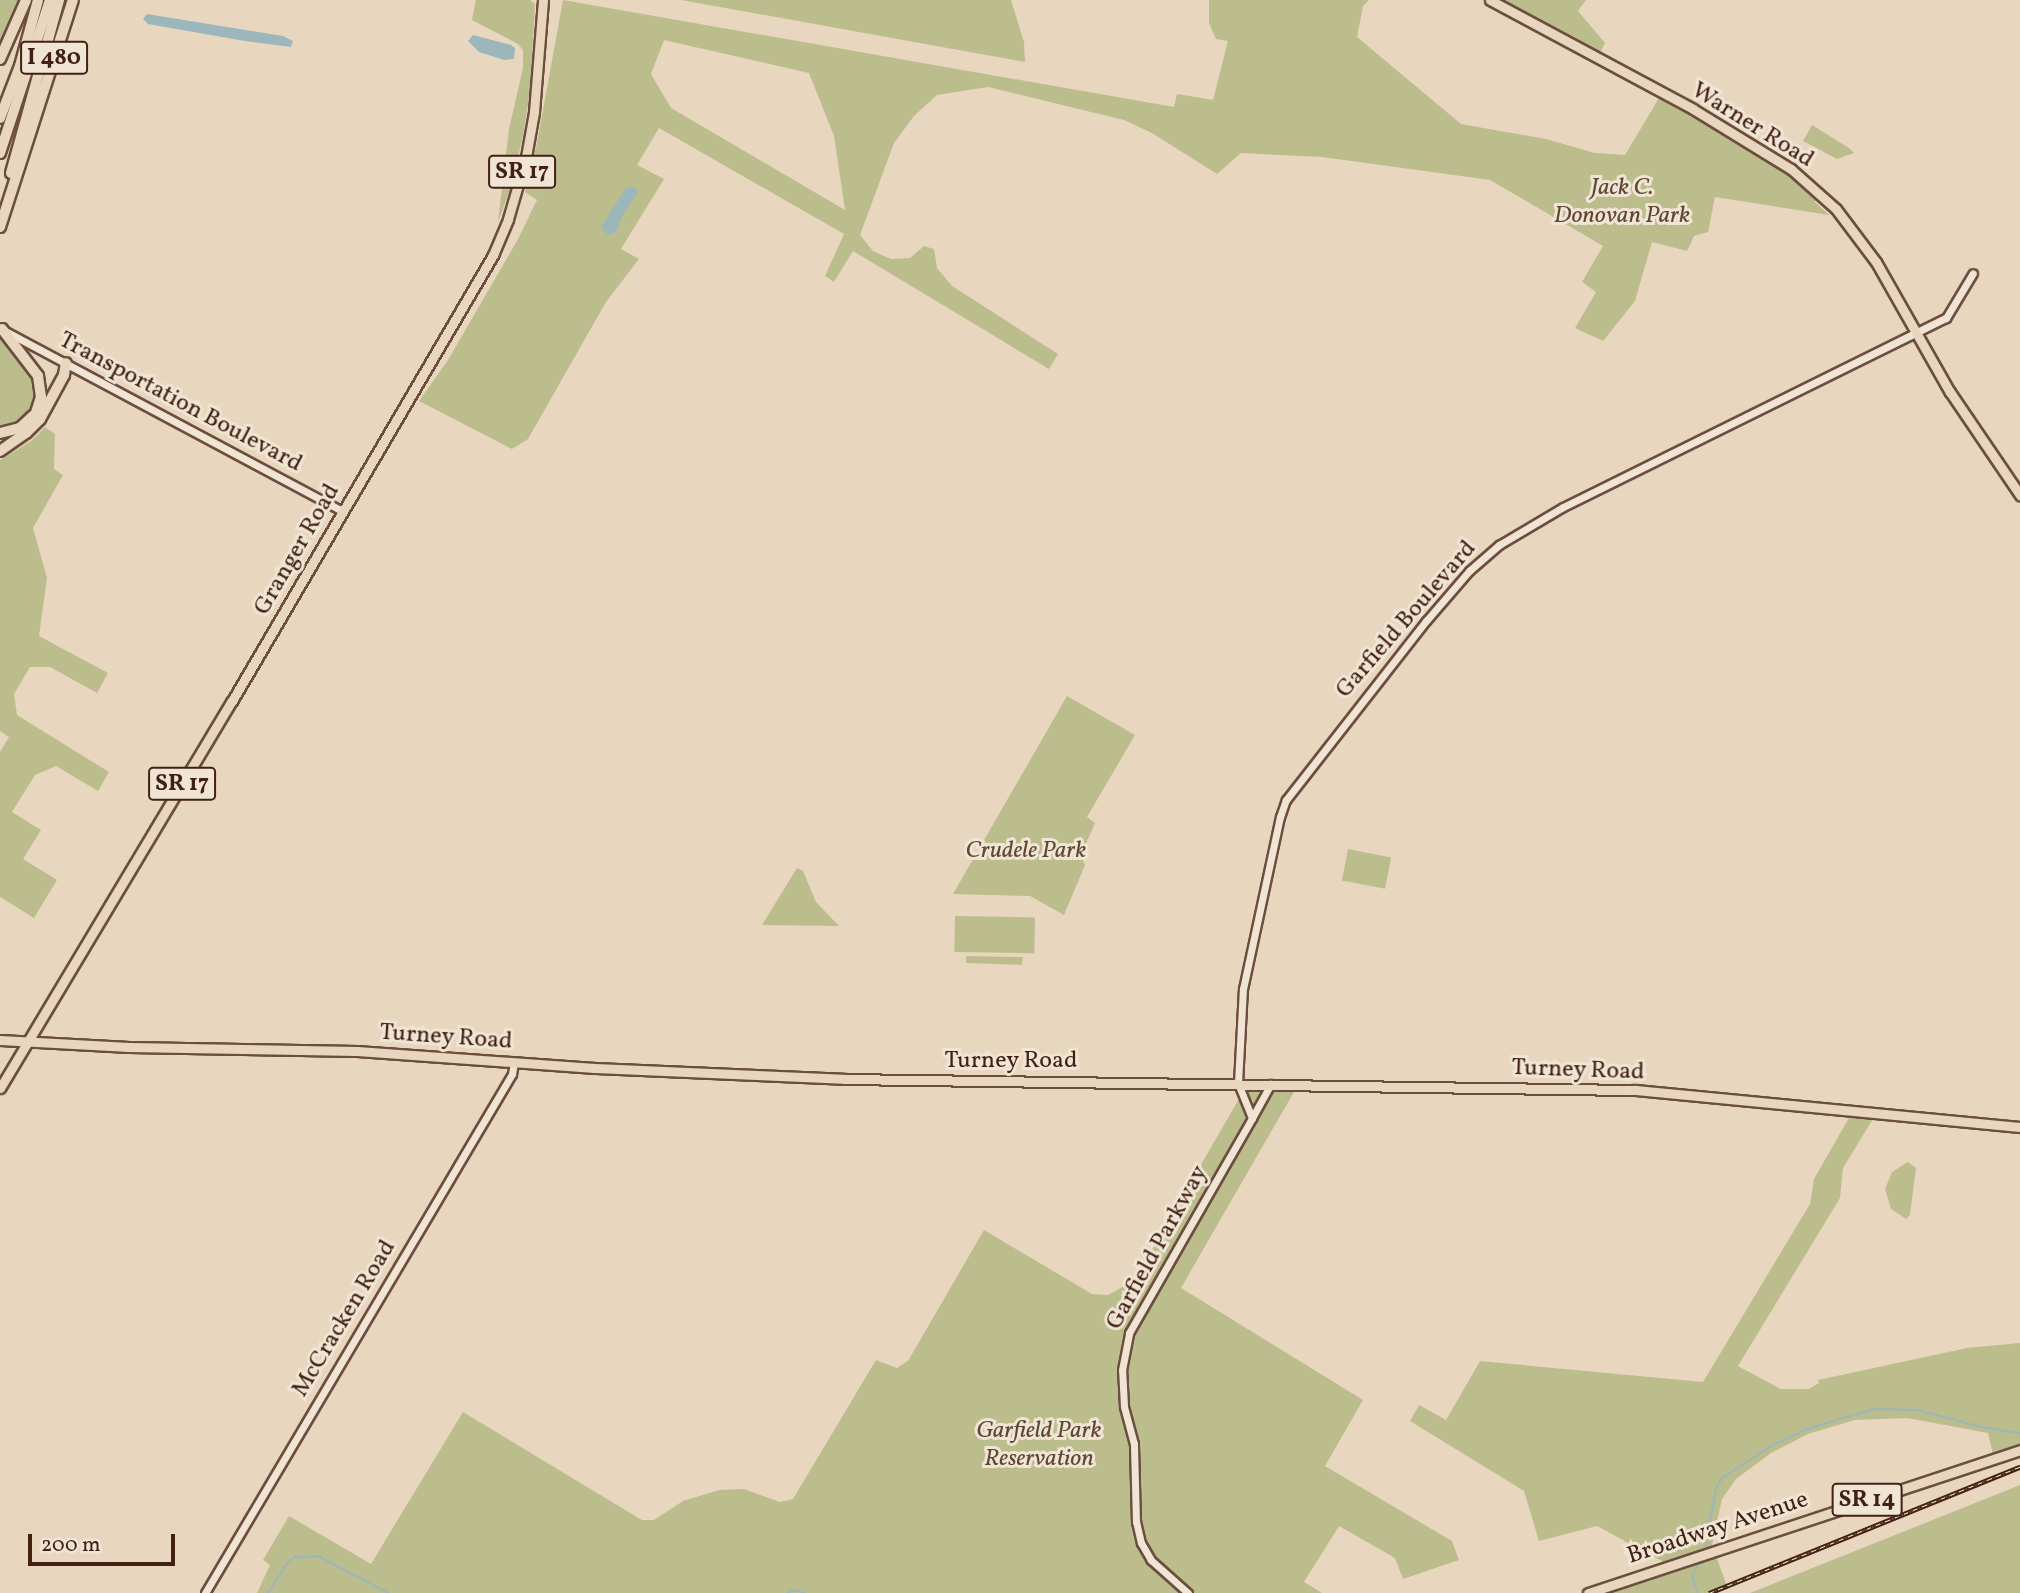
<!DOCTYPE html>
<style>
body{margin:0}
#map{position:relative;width:2020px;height:1593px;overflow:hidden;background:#e8d7be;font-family:Vollkorn,serif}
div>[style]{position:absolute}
.green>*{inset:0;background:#bcbd8d;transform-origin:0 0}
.water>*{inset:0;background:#9bb7bb}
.stream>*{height:2px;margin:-1px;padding:0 1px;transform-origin:1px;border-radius:1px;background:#9bb7bb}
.roads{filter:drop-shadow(2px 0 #6c4e3e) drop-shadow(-2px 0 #6c4e3e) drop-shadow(0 2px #6c4e3e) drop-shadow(0 -2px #6c4e3e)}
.minor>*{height:7px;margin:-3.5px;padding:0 3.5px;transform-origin:3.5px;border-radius:3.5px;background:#f0e5d5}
.major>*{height:9px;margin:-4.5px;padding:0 4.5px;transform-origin:4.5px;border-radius:4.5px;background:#e8d7be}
.highway>*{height:10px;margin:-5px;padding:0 5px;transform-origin:5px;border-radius:5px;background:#e8d7be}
.rail>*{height:4.5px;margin-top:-2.25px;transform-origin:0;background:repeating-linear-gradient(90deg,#f0e5d5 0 5px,#422013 0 10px);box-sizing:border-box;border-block:2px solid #422013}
span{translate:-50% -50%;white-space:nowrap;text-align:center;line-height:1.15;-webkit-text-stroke:6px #f0e5d5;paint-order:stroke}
.shield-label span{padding:2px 5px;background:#f0e5d5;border:2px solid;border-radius:5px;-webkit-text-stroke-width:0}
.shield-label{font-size:23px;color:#422013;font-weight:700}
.street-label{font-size:24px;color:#422013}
.park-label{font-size:24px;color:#604732;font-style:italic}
.scale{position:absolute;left:28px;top:1534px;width:147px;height:32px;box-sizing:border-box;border:4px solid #422013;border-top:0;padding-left:9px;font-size:21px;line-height:24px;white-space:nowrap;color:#422013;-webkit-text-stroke:5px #f0e5d5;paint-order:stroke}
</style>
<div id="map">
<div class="green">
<i style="clip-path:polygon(0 0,26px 0,0 50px)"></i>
<i style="clip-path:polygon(476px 0,530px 0,535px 4px,530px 92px,523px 135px,513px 181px,498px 222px,509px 129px,523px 68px,523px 50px,518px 44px,472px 20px)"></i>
<i style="clip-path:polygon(evenodd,563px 0,1174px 107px,1177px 94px,1213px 100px,1228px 41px,1216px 39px,1209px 23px,1209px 0,1369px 0,1363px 6px,1357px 37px,1461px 124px,1546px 139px,1595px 153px,1625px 155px,1662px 93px,1791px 169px,1830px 203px,1814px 201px,1829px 215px,1715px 197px,1708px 232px,1694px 236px,1687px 251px,1652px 242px,1635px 301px,1603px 341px,1575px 328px,1596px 292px,1582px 282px,1603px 246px,1490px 180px,1322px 157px,1241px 153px,1217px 174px,1152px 133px,1124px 120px,988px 87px,937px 95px,914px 116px,894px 143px,860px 235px,873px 251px,891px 259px,910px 258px,924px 246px,934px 249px,937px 268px,952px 286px,1058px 354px,1049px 369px,853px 251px,834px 282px,825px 276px,844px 234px,659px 128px,637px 165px,664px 179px,621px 249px,639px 259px,606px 302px,528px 439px,512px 449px,419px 401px,448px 360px,517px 241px,537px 200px,525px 192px,537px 143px,563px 0,664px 40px,809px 73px,834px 136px,845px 210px,671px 108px,651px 74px,664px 40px)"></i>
<i style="clip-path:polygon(681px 0,1011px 0,1024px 42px,1025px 62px)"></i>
<i style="clip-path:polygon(1490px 0,1586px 0,1578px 11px,1605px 43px,1597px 59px)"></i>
<i style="clip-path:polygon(1812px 125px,1849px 148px,1854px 153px,1837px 159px,1803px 141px)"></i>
<i style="clip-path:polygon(0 339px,15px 350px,34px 373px,37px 400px,21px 423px,0 428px)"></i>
<i style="clip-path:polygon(45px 427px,55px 434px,54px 469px,63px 475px,33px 528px,47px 578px,39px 636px,108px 673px,97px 693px,50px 667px,30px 667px,14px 694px,17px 715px,109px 772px,98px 791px,56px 766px,35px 775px,12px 812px,41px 830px,23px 859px,57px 880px,34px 918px,0 897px,0 752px,9px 737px,0 731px,0 460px,31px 441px)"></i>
<i style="clip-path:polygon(1067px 696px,1135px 735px,1087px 817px,1095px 823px,1081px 855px,1085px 865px,1064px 915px,1030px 896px,953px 894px)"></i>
<i style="left:1348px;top:849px;width:44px;height:32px;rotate:11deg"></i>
<i style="clip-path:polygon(797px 868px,803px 871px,816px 902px,839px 926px,762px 925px)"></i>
<i style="left:955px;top:916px;width:80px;height:36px;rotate:1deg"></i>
<i style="clip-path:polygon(966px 956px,1023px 957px,1022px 965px,966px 963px)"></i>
<i style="clip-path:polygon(1247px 1085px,1298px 1085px,1181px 1288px,1363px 1400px,1325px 1466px,1452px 1541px,1459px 1560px,1403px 1579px,1395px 1558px,1339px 1526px,1304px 1582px,1322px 1593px,257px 1593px,270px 1565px,263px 1560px,289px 1516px,371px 1564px,463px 1412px,642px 1520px,654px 1520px,683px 1501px,719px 1490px,744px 1489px,780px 1502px,793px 1499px,876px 1360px,897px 1368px,908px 1361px,984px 1230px,1092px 1294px,1108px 1295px,1126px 1285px,1130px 1287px)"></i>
<i style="clip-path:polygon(1850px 1116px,1873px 1119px,1843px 1168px,1840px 1198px,1738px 1366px,1781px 1389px,1809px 1389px,1819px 1383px,1818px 1380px,1967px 1348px,2020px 1343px,2020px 1450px,1994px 1459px,1988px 1433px,1907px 1418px,1855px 1420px,1808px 1434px,1771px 1453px,1736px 1479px,1722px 1499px,1712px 1545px,1728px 1589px,1717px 1593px,1588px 1593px,1669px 1565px,1597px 1526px,1539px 1541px,1524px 1491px,1410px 1421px,1419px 1405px,1446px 1420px,1480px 1361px,1703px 1382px,1810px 1204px,1814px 1179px)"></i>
<i style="clip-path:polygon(1908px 1162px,1916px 1168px,1910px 1215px,1906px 1219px,1891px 1209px,1885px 1189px,1892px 1172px)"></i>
<i style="clip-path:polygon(2020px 1485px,2020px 1593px,1750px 1593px)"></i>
</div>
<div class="water">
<i style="clip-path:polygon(147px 14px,283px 36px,293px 41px,291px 47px,245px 41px,148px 24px,143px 19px)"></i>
<i style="clip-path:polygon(473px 35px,511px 45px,515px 48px,514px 59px,504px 60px,479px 52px,468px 41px)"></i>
<i style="clip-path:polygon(626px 188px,635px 187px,638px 192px,623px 214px,616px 232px,608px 235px,601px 227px)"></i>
</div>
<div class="stream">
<i style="left:1705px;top:1550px;width:62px;rotate:-79.8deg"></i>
<i style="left:1716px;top:1489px;width:13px;rotate:-61deg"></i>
<i style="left:1722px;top:1478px;width:61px;rotate:-32.9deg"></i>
<i style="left:1773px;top:1445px;width:38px;rotate:-25deg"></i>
<i style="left:1807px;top:1429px;width:70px;rotate:-16.6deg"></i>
<i style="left:1874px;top:1409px;width:44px;rotate:1.3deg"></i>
<i style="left:1918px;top:1410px;width:65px;rotate:15.1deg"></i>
<i style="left:1981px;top:1427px;width:39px;rotate:9deg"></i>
<i style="left:1697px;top:1592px;width:17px;rotate:-107deg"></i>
<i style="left:1692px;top:1576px;width:21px;rotate:-61deg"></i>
<i style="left:268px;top:1593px;width:37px;rotate:-57deg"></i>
<i style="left:288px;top:1562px;width:9px;rotate:-36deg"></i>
<i style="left:295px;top:1557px;width:23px;rotate:-2deg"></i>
<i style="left:318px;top:1556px;width:79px;rotate:27.9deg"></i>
<i style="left:788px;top:1593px;width:7px;rotate:-27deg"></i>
<i style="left:794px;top:1590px;width:11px;rotate:15deg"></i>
</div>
<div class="roads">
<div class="minor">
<i style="left:7px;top:332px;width:380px;rotate:28.1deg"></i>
<i style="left:1252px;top:1118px;width:39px;rotate:-61deg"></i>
<i style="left:205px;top:1593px;width:603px;rotate:-59.39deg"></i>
<i style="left:512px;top:1074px;width:11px;rotate:-80deg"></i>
<i style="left:1188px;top:1593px;width:50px;rotate:-138.3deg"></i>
<i style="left:1151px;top:1560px;width:20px;rotate:-120deg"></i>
<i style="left:1141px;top:1543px;width:22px;rotate:-103deg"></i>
<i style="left:1136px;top:1522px;width:78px;rotate:-91.5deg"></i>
<i style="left:1134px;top:1444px;width:39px;rotate:-105deg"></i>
<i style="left:1124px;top:1406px;width:36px;rotate:-93deg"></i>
<i style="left:1122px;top:1370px;width:38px;rotate:-79deg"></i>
<i style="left:1129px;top:1333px;width:248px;rotate:-60.2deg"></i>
<i style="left:1252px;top:1118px;width:38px;rotate:-112deg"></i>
<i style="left:1238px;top:1083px;width:94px;rotate:-87deg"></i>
<i style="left:1243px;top:989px;width:176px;rotate:-77.9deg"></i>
<i style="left:1280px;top:817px;width:18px;rotate:-71deg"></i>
<i style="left:1286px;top:800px;width:227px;rotate:-52deg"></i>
<i style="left:1426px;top:621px;width:66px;rotate:-49.3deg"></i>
<i style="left:1469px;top:571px;width:40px;rotate:-41deg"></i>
<i style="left:1499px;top:545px;width:74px;rotate:-30.7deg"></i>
<i style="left:1563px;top:507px;width:427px;rotate:-26.3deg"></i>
<i style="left:1946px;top:318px;width:52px;rotate:-59deg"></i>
</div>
<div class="major">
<i style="left:1490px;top:0;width:230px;rotate:28.2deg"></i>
<i style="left:1693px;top:109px;width:115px;rotate:31.5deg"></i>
<i style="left:1791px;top:169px;width:60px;rotate:41.6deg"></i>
<i style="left:1836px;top:209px;width:66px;rotate:53deg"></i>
<i style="left:1876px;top:262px;width:150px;rotate:60.4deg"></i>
<i style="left:1950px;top:392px;width:125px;rotate:55.8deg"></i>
<i style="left:0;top:1040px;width:129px;rotate:3.1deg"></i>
<i style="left:129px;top:1047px;width:228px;rotate:1deg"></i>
<i style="left:357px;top:1051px;width:238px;rotate:4.1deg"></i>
<i style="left:594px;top:1068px;width:250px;rotate:2.5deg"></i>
<i style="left:844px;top:1079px;width:791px;rotate:0.8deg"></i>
<i style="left:1635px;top:1090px;width:387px;rotate:5.5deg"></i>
<i style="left:0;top:1088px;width:451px;rotate:-59.1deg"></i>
<i style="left:232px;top:701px;width:517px;rotate:-59.66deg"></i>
<i style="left:493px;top:255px;width:39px;rotate:-67deg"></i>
<i style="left:508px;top:219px;width:65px;rotate:-73.8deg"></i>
<i style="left:526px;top:157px;width:46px;rotate:-79.9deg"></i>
<i style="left:534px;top:112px;width:112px;rotate:-85.4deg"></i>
<i style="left:1588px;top:1593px;width:455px;rotate:-18.3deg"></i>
</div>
<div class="highway">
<i style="left:0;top:59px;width:64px;rotate:-66.2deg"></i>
<i style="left:0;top:118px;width:56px;rotate:-69deg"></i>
<i style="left:20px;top:66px;width:68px;rotate:-74.7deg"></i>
<i style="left:0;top:153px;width:161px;rotate:-71.9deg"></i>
<i style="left:11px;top:173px;width:180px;rotate:-74.5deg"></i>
<i style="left:0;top:227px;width:238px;rotate:-72.2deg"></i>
<i style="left:2px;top:329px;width:59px;rotate:52.5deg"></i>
<i style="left:38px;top:376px;width:21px;rotate:82deg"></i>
<i style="left:41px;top:397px;width:16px;rotate:108deg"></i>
<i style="left:0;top:433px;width:21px;rotate:-14deg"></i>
<i style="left:20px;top:428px;width:18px;rotate:-43deg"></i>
<i style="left:0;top:451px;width:32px;rotate:-35deg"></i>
<i style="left:26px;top:433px;width:20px;rotate:-45deg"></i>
<i style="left:40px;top:419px;width:50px;rotate:-61.4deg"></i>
<i style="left:64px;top:375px;width:12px;rotate:-81deg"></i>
</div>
</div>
<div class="rail">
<i style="left:1709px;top:1593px;width:336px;rotate:-22.1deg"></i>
</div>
<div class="shield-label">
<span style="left:54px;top:58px">I 480</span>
<span style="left:522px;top:172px">SR 17</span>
<span style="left:182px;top:784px">SR 17</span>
<span style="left:1867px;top:1500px">SR 14</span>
</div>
<div class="street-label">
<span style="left:1752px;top:126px;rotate:32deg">Warner Road</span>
<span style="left:180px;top:403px;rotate:28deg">Transportation Boulevard</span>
<span style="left:298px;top:550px;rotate:-60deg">Granger Road</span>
<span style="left:1407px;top:620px;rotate:-49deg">Garfield Boulevard</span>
<span style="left:446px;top:1038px;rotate:4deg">Turney Road</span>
<span style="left:1011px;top:1062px">Turney Road</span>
<span style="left:1578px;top:1071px;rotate:2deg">Turney Road</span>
<span style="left:1158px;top:1248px;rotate:-61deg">Garfield Parkway</span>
<span style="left:345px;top:1319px;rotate:-59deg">McCracken Road</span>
<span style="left:1718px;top:1529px;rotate:-18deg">Broadway Avenue</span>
</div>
<div class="park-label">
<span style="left:1622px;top:203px">Jack C.<br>Donovan Park</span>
<span style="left:1026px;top:852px">Crudele Park</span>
<span style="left:1039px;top:1446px">Garfield Park<br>Reservation</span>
</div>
<div class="scale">200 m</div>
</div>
